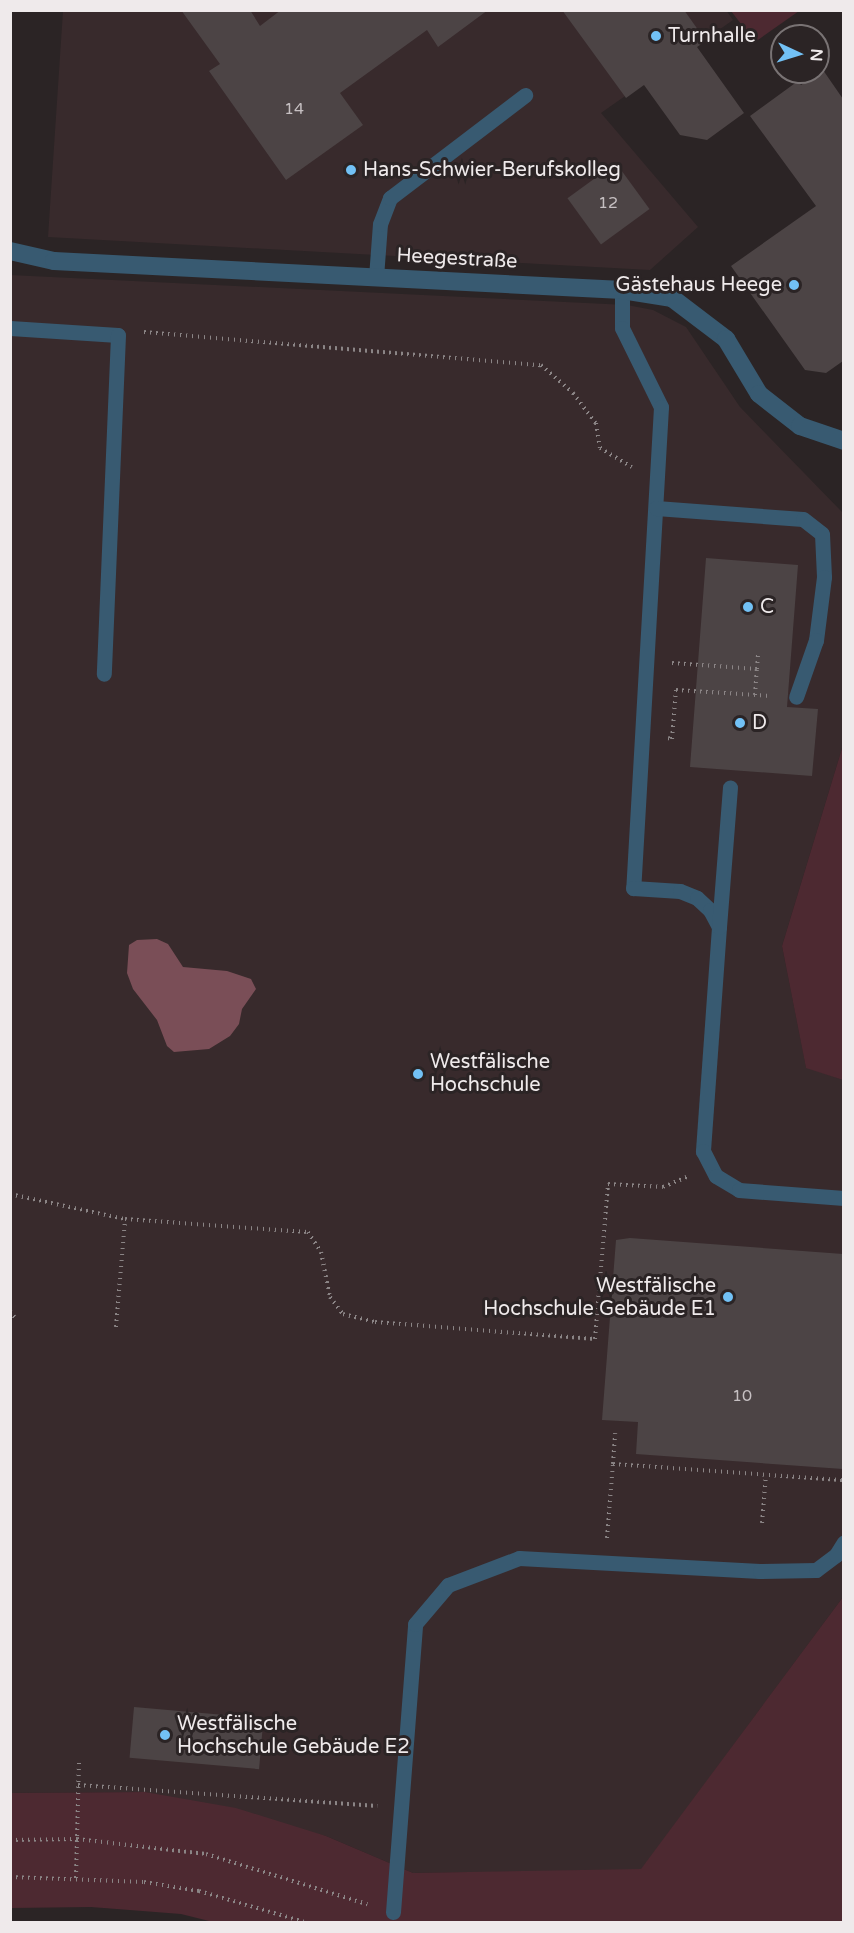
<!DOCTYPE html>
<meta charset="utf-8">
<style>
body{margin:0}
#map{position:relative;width:854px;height:1933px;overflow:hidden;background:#2b2425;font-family:"Varela Round",sans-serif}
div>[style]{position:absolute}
.built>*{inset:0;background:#382a2c}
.green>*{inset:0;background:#4d2931}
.water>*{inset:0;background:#7a4e57}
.building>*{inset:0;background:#4c4445;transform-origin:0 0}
.path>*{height:4px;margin-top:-2px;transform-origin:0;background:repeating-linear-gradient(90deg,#8b8586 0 1.5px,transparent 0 6px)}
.service>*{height:15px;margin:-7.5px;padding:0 7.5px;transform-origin:7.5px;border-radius:7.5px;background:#385a71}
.minor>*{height:18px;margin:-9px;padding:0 9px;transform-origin:9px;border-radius:9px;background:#385a71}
.dots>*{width:16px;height:16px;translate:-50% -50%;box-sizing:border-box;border:3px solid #2b2425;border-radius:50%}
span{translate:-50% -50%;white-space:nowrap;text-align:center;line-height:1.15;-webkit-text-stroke:6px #2b2425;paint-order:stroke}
.number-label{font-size:16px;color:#c6c0c2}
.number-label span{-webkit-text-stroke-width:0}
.poi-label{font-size:20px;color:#efeaeb}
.left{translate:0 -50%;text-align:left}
.right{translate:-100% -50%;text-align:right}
.street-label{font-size:20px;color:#efeaeb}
.frame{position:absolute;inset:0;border:12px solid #efeaeb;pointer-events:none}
.north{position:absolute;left:770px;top:24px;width:60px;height:60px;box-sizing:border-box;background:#2b2425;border:2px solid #797374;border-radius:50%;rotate:94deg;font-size:16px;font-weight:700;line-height:24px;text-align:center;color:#efeaeb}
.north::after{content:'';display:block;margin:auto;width:21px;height:27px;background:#72c1f5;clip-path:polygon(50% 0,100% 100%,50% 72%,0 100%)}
</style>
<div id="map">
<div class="built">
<i style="clip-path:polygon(726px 10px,733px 20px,601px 113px,698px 227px,650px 270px,48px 237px,63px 11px)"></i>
<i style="clip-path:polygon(10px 275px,627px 305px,653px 310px,686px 327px,740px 407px,843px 513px,843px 745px,782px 946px,806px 1067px,843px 1080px,843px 1597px,641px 1870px,413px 1873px,326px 1836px,145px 1792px,11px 1793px)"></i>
</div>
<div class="green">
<i style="clip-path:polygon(731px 11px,799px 11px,755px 42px)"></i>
<i style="clip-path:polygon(843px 745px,844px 1080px,843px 1080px,806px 1068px,782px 946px)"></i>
<i style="clip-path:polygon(843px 1597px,843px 1922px,213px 1922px,181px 1914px,91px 1907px,11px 1908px,10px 1793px,145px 1792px,236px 1808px,326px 1836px,413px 1873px,641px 1869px)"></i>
</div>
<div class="water">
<i style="clip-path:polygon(157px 939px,168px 944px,183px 967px,227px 971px,251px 979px,256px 989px,242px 1009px,239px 1024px,230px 1036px,209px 1049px,174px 1052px,167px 1046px,157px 1020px,133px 989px,127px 973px,129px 945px,137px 940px)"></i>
</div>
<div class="building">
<i style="clip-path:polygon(181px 10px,250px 10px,260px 26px,281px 10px,488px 10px,438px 47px,427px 30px,340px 93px,363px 125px,286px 180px,209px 71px,220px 64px)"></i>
<i style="clip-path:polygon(562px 10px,684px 10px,706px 41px,697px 47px,744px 113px,707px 140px,680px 135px,644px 85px,626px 98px)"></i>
<i style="clip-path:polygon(823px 70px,843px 99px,843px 361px,826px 373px,805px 370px,731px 266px,816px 206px,750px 116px,798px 81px,801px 85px)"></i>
<i style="left:616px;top:163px;width:57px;height:60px;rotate:54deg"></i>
<i style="clip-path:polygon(706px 558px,798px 565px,787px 707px,818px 709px,812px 776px,690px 767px)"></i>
<i style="clip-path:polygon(630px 1238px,843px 1254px,843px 1469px,636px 1454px,638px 1422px,602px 1420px,616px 1240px)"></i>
<i style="left:134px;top:1707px;width:130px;height:51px;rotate:5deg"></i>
</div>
<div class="path">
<i style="left:144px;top:332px;width:398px;rotate:4.8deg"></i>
<i style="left:541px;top:365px;width:43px;rotate:41.2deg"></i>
<i style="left:573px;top:393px;width:38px;rotate:53deg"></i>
<i style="left:596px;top:423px;width:25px;rotate:81deg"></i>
<i style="left:600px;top:448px;width:37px;rotate:31deg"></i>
<i style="left:672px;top:663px;width:85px;rotate:4deg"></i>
<i style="left:757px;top:669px;width:15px;rotate:-86deg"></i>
<i style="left:755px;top:695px;width:26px;rotate:-86deg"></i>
<i style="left:668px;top:738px;width:4px;rotate:14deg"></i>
<i style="left:672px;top:739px;width:49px;rotate:-85.3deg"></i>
<i style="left:676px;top:690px;width:95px;rotate:3.6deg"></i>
<i style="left:10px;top:1194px;width:118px;rotate:12.3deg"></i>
<i style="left:125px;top:1219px;width:183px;rotate:4.1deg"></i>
<i style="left:308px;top:1232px;width:24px;rotate:57deg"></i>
<i style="left:321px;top:1252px;width:46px;rotate:78.7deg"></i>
<i style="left:330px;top:1297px;width:21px;rotate:53deg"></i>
<i style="left:343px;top:1314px;width:33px;rotate:14deg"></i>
<i style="left:375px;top:1322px;width:221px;rotate:4.4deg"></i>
<i style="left:595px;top:1339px;width:156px;rotate:-85.2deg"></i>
<i style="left:608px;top:1184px;width:55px;rotate:3.1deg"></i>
<i style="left:663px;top:1187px;width:28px;rotate:-23deg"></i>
<i style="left:10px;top:1311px;width:9px;rotate:54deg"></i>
<i style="left:116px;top:1327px;width:108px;rotate:-85.2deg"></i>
<i style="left:613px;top:1464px;width:31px;rotate:-86deg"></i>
<i style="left:762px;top:1523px;width:48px;rotate:-85.2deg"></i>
<i style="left:607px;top:1538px;width:74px;rotate:-85.4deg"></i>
<i style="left:613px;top:1464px;width:232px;rotate:4deg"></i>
<i style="left:78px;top:1785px;width:300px;rotate:4deg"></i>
<i style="left:10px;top:1840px;width:67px;rotate:-0.9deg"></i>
<i style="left:77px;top:1839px;width:130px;rotate:6.6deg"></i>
<i style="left:206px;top:1854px;width:169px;rotate:17.3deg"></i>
<i style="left:10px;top:1877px;width:134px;rotate:2.1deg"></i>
<i style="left:144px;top:1882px;width:56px;rotate:9.3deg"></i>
<i style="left:199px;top:1891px;width:109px;rotate:16.4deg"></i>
<i style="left:76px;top:1878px;width:115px;rotate:-88.5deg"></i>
</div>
<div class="service">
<i style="left:376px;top:277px;width:53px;rotate:-85.7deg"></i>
<i style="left:380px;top:224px;width:28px;rotate:-69deg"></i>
<i style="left:390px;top:198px;width:170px;rotate:-37.3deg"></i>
<i style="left:622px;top:290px;width:38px;rotate:90deg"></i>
<i style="left:622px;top:328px;width:88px;rotate:63.7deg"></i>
<i style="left:661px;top:407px;width:482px;rotate:93.3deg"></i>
<i style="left:633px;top:888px;width:47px;rotate:3.7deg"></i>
<i style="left:680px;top:891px;width:18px;rotate:22deg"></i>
<i style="left:697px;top:898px;width:18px;rotate:43deg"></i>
<i style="left:710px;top:910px;width:19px;rotate:62deg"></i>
<i style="left:719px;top:927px;width:225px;rotate:94.1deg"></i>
<i style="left:703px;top:1151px;width:28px;rotate:63deg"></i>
<i style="left:716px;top:1176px;width:27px;rotate:31deg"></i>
<i style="left:739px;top:1190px;width:105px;rotate:4.4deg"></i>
<i style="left:10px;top:328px;width:108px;rotate:3.7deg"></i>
<i style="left:118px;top:335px;width:339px;rotate:92.4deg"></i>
<i style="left:656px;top:508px;width:147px;rotate:4.3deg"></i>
<i style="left:803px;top:519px;width:24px;rotate:38deg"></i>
<i style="left:822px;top:534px;width:43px;rotate:87.3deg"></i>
<i style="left:824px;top:577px;width:64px;rotate:97.2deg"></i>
<i style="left:816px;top:640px;width:60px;rotate:109.3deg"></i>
<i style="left:719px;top:927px;width:140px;rotate:-85.5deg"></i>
<i style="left:393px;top:1912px;width:289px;rotate:-85.6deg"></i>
<i style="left:415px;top:1624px;width:51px;rotate:-49.8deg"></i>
<i style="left:448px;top:1585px;width:76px;rotate:-20.8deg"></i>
<i style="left:519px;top:1558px;width:241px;rotate:3.1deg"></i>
<i style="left:760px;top:1571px;width:56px;rotate:-1deg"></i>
<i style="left:816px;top:1570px;width:25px;rotate:-37deg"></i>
<i style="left:836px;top:1555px;width:15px;rotate:-58deg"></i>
</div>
<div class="minor">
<i style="left:10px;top:251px;width:45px;rotate:12.8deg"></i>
<i style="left:54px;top:261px;width:569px;rotate:2.92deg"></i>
<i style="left:622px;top:290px;width:51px;rotate:9.1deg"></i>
<i style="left:672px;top:298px;width:68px;rotate:37.2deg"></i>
<i style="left:726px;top:339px;width:64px;rotate:59deg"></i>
<i style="left:759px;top:394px;width:52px;rotate:38deg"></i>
<i style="left:800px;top:426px;width:46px;rotate:18.8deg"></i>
</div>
<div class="dots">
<i style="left:656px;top:36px;background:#72c1f5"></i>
<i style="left:351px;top:170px;background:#72c1f5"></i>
<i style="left:794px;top:285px;background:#72c1f5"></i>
<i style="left:748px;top:607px;background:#72c1f5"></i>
<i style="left:740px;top:723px;background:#72c1f5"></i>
<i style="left:418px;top:1074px;background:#72c1f5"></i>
<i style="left:728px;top:1297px;background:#72c1f5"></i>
<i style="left:165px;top:1735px;background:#72c1f5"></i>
</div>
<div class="number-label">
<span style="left:294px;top:109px">14</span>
<span style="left:608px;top:203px">12</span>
<span style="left:742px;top:1396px">10</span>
</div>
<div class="poi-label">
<span class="left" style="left:668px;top:36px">Turnhalle</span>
<span class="left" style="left:363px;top:170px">Hans-Schwier-Berufskolleg</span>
<span class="right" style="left:782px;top:285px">Gästehaus Heege</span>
<span class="left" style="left:760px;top:607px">C</span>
<span class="left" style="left:752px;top:723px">D</span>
<span class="left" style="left:430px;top:1074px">Westfälische<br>Hochschule</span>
<span class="right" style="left:716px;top:1298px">Westfälische<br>Hochschule Gebäude E1</span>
<span class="left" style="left:177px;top:1736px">Westfälische<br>Hochschule Gebäude E2</span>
</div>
<div class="street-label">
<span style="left:457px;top:259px;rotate:3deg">Heegestraße</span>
</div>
<div class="frame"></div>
<div class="north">N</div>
</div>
